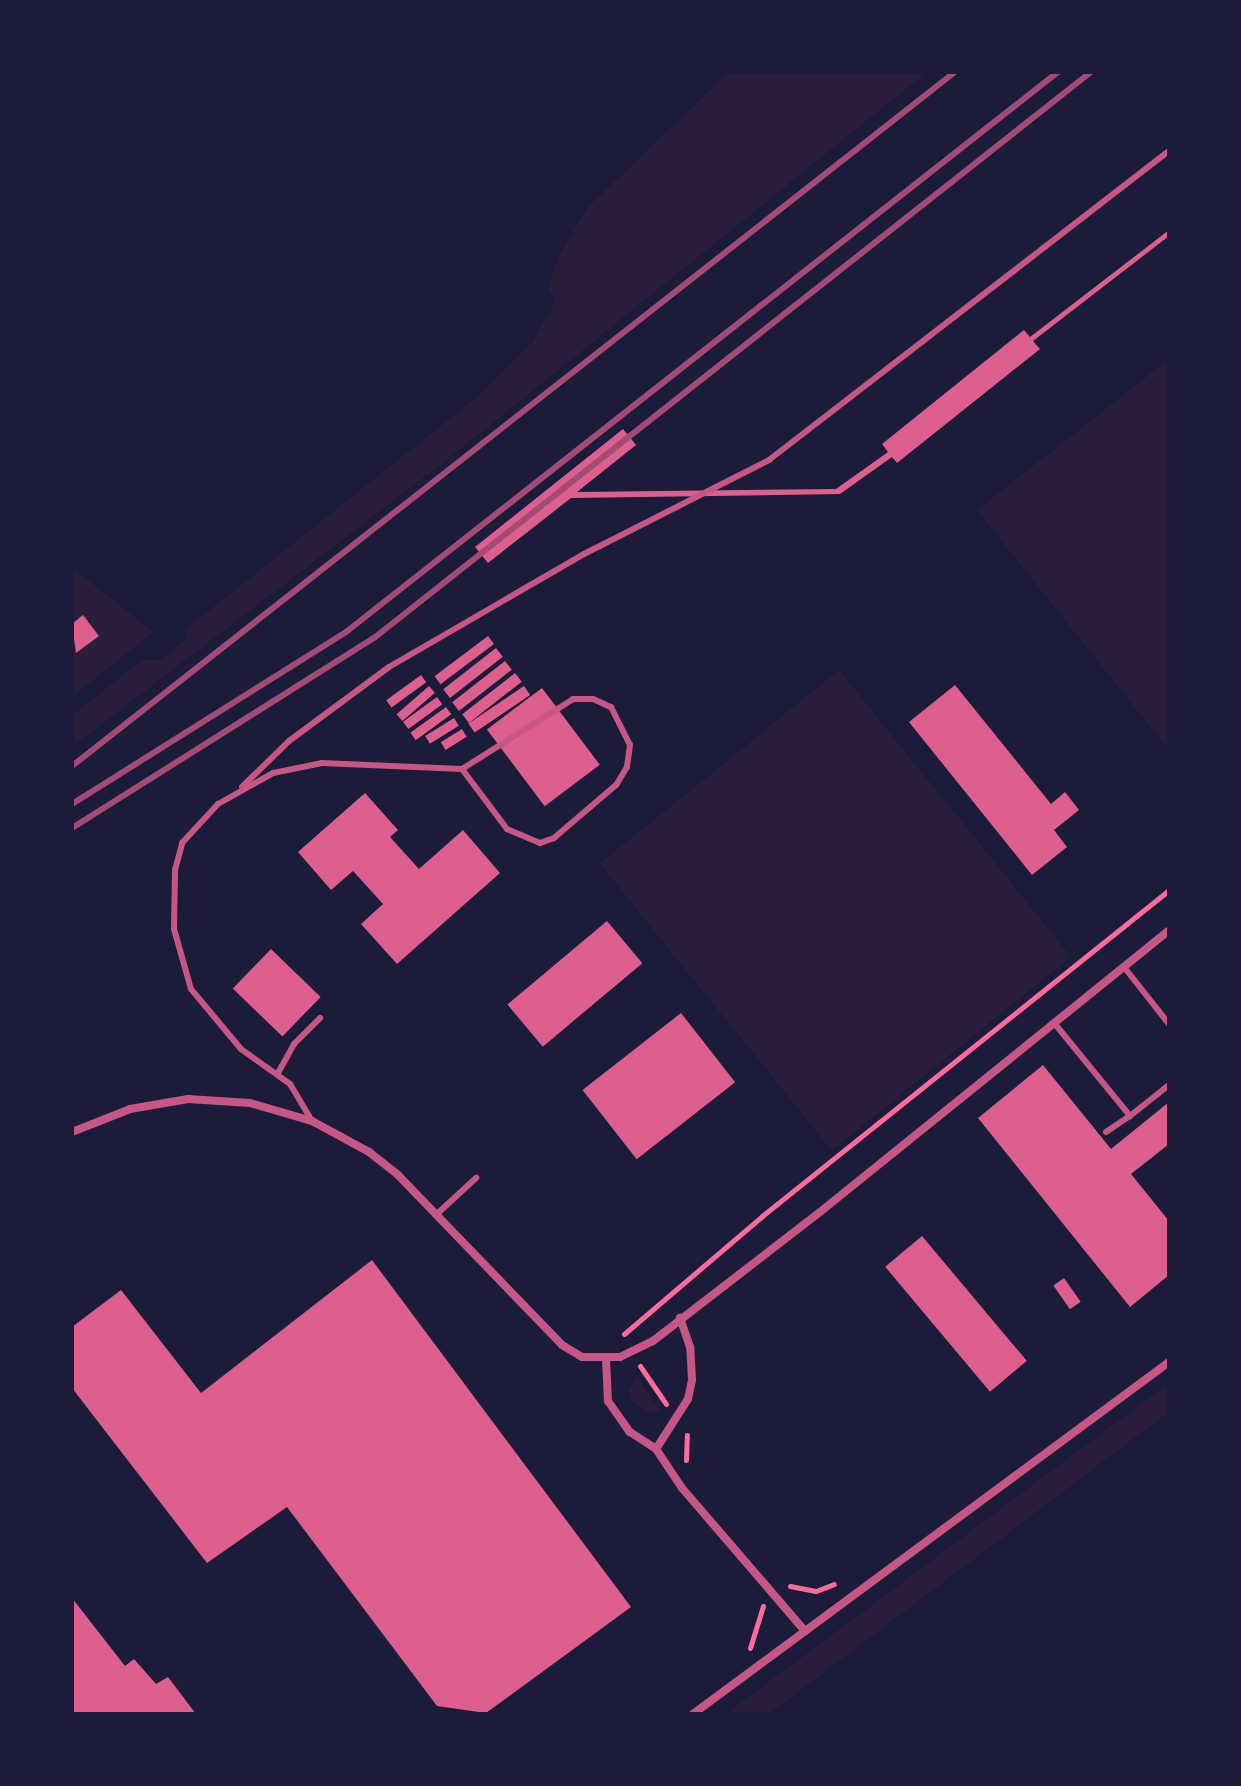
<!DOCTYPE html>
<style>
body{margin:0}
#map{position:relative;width:1241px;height:1786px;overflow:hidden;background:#1b1b3a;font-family:Arial,sans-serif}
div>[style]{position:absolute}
.green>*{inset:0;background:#2a1e3b;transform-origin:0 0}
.building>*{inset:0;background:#dd5f8e;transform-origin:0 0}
.path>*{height:5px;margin:-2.5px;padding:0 2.5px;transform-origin:2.5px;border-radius:2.5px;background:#ff6b9d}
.service>*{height:6px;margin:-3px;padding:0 3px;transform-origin:3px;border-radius:3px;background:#c65784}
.minor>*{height:8px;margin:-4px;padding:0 4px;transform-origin:4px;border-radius:4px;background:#c65784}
.rail>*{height:6px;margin:-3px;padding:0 3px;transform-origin:3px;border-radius:3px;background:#a44b75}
span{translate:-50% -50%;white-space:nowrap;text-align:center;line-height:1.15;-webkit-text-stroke:8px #1b1b3a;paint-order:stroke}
.frame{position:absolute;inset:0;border:74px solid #1b1b3a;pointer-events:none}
</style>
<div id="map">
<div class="green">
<i style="clip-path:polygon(729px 72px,927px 72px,453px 455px,72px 747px,72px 716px,141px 660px,161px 660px,187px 638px,188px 627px,480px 395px,532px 343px,556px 300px,548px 288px,560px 253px,589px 206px)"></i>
<i style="clip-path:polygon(1169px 359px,1169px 750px,977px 510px)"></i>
<i style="clip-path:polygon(72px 568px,154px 632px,72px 697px)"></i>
<i style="left:839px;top:670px;width:369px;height:308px;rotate:51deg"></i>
<i style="clip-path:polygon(637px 1376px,660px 1411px,648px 1413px,632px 1402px,628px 1392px)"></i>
<i style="clip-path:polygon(1169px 1383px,1169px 1412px,769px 1714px,726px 1714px)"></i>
</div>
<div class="building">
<i style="clip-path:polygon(1169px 230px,1169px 236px,1033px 341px,1040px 349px,897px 463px,892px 457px,840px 494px,571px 498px,488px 563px,475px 547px,623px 429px,636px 445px,577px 492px,836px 489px,888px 452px,882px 444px,1024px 330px,1030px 337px)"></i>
<i style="clip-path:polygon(83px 615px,99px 636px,76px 653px,72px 624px)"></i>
<i style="left:488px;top:636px;width:10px;height:67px;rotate:53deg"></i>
<i style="left:496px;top:648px;width:11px;height:67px;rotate:52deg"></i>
<i style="left:505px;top:661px;width:11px;height:67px;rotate:52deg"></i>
<i style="left:515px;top:673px;width:11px;height:67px;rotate:52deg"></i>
<i style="left:421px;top:675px;width:9px;height:43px;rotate:54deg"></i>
<i style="clip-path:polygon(955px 685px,1051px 804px,1065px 792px,1079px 810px,1054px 830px,1067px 847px,1032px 875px,909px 722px)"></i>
<i style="left:429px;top:686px;width:9px;height:43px;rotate:49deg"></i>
<i style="left:524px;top:686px;width:11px;height:67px;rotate:56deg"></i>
<i style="left:542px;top:688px;width:96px;height:69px;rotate:53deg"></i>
<i style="left:437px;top:697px;width:9px;height:42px;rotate:54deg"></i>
<i style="left:446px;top:707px;width:9px;height:44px;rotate:54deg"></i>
<i style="left:454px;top:718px;width:9px;height:34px;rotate:58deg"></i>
<i style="left:462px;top:729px;width:9px;height:25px;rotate:58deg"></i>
<i style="clip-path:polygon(365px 793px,398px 830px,390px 837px,419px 869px,463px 830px,500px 873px,397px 964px,361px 924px,383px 904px,353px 871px,331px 890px,298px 852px)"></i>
<i style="left:607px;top:921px;width:55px;height:130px;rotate:50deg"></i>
<i style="left:271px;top:949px;width:69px;height:55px;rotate:44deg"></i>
<i style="left:681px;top:1013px;width:88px;height:125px;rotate:52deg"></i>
<i style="clip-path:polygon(1043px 1065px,1111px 1149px,1169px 1102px,1169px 1144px,1131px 1174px,1169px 1221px,1169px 1275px,1130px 1307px,978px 1118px)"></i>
<i style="left:922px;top:1236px;width:163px;height:48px;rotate:50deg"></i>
<i style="clip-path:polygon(372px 1260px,631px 1607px,486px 1713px,437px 1706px,287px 1507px,207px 1563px,72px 1388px,72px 1327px,121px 1290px,201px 1393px)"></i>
<i style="left:1064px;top:1278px;width:29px;height:13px;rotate:55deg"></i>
<i style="clip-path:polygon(72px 1598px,125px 1666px,134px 1659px,156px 1684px,168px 1677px,196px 1714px,72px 1714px)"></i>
</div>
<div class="path">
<i style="left:624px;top:1334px;width:182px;rotate:-40.5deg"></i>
<i style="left:762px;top:1216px;width:521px;rotate:-38.69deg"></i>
<i style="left:640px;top:1366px;width:46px;rotate:55.6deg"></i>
<i style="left:686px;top:1460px;width:25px;rotate:-88deg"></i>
<i style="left:790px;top:1586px;width:26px;rotate:11deg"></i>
<i style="left:816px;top:1591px;width:19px;rotate:-21deg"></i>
<i style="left:750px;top:1648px;width:44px;rotate:-72.8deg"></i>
</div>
<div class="service">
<i style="left:242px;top:787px;width:66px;rotate:-44.4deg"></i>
<i style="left:289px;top:741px;width:124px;rotate:-36.5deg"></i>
<i style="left:389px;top:667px;width:225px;rotate:-30.1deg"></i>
<i style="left:584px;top:554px;width:208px;rotate:-26.9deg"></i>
<i style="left:769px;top:460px;width:505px;rotate:-37.69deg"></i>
<i style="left:1124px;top:967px;width:73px;rotate:51.7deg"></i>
<i style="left:1055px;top:1024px;width:119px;rotate:50.8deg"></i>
<i style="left:1130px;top:1116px;width:50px;rotate:-38.5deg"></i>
<i style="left:278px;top:1073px;width:33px;rotate:-61deg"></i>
<i style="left:294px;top:1044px;width:37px;rotate:-45deg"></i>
<i style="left:312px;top:1121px;width:43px;rotate:-120.7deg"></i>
<i style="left:290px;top:1084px;width:60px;rotate:-144.5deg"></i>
<i style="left:241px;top:1049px;width:78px;rotate:-129.8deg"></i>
<i style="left:191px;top:989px;width:62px;rotate:-105.8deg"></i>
<i style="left:174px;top:929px;width:59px;rotate:-89deg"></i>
<i style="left:175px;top:870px;width:28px;rotate:-75deg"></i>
<i style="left:182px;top:843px;width:53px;rotate:-47.3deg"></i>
<i style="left:218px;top:804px;width:63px;rotate:-29.4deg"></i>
<i style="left:273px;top:773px;width:50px;rotate:-11.5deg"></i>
<i style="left:322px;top:763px;width:140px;rotate:2.5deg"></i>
<i style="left:462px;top:769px;width:131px;rotate:-32.2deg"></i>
<i style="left:573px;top:699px;width:20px"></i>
<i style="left:593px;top:699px;width:20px;rotate:24deg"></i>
<i style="left:611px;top:707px;width:42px;rotate:63.4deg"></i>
<i style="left:630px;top:745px;width:22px;rotate:98deg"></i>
<i style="left:627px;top:767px;width:21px;rotate:121deg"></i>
<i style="left:616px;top:785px;width:82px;rotate:139.5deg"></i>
<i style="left:554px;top:838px;width:15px;rotate:160deg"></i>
<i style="left:540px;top:843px;width:36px;rotate:-157deg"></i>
<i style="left:507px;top:829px;width:75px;rotate:-126.9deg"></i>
<i style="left:1106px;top:1132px;width:29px;rotate:-34deg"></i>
<i style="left:438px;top:1213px;width:52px;rotate:-42.6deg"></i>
</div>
<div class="minor">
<i style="left:72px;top:1132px;width:62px;rotate:-21.6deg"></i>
<i style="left:130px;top:1109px;width:59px;rotate:-9.8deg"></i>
<i style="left:188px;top:1099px;width:62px;rotate:3.7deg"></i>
<i style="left:250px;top:1103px;width:65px;rotate:16.2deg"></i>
<i style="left:312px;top:1121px;width:65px;rotate:28.5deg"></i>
<i style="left:369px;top:1152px;width:37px;rotate:38deg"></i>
<i style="left:398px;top:1175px;width:236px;rotate:46deg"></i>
<i style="left:562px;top:1345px;width:23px;rotate:31deg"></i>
<i style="left:582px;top:1357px;width:38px"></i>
<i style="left:620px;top:1357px;width:37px;rotate:-26deg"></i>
<i style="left:653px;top:1341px;width:217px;rotate:-37.7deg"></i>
<i style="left:825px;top:1208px;width:442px;rotate:-38.9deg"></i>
<i style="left:606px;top:1359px;width:42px;rotate:87.3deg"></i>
<i style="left:608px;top:1401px;width:38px;rotate:55deg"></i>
<i style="left:630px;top:1432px;width:31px;rotate:33deg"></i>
<i style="left:656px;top:1449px;width:59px;rotate:-57.4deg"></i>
<i style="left:688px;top:1399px;width:19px;rotate:-78deg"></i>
<i style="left:692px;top:1380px;width:33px;rotate:-93deg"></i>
<i style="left:690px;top:1347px;width:31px;rotate:-109deg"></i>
<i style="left:656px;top:1449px;width:47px;rotate:56.3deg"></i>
<i style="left:682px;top:1488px;width:189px;rotate:49.3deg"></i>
<i style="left:693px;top:1714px;width:592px;rotate:-36.48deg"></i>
</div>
<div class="rail">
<i style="left:72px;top:766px;width:1123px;rotate:-38.17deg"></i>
<i style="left:72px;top:804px;width:324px;rotate:-32.1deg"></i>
<i style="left:346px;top:632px;width:906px;rotate:-38.19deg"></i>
<i style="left:72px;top:828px;width:357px;rotate:-32.2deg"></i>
<i style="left:374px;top:638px;width:913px;rotate:-38.29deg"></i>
</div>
<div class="frame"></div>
</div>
